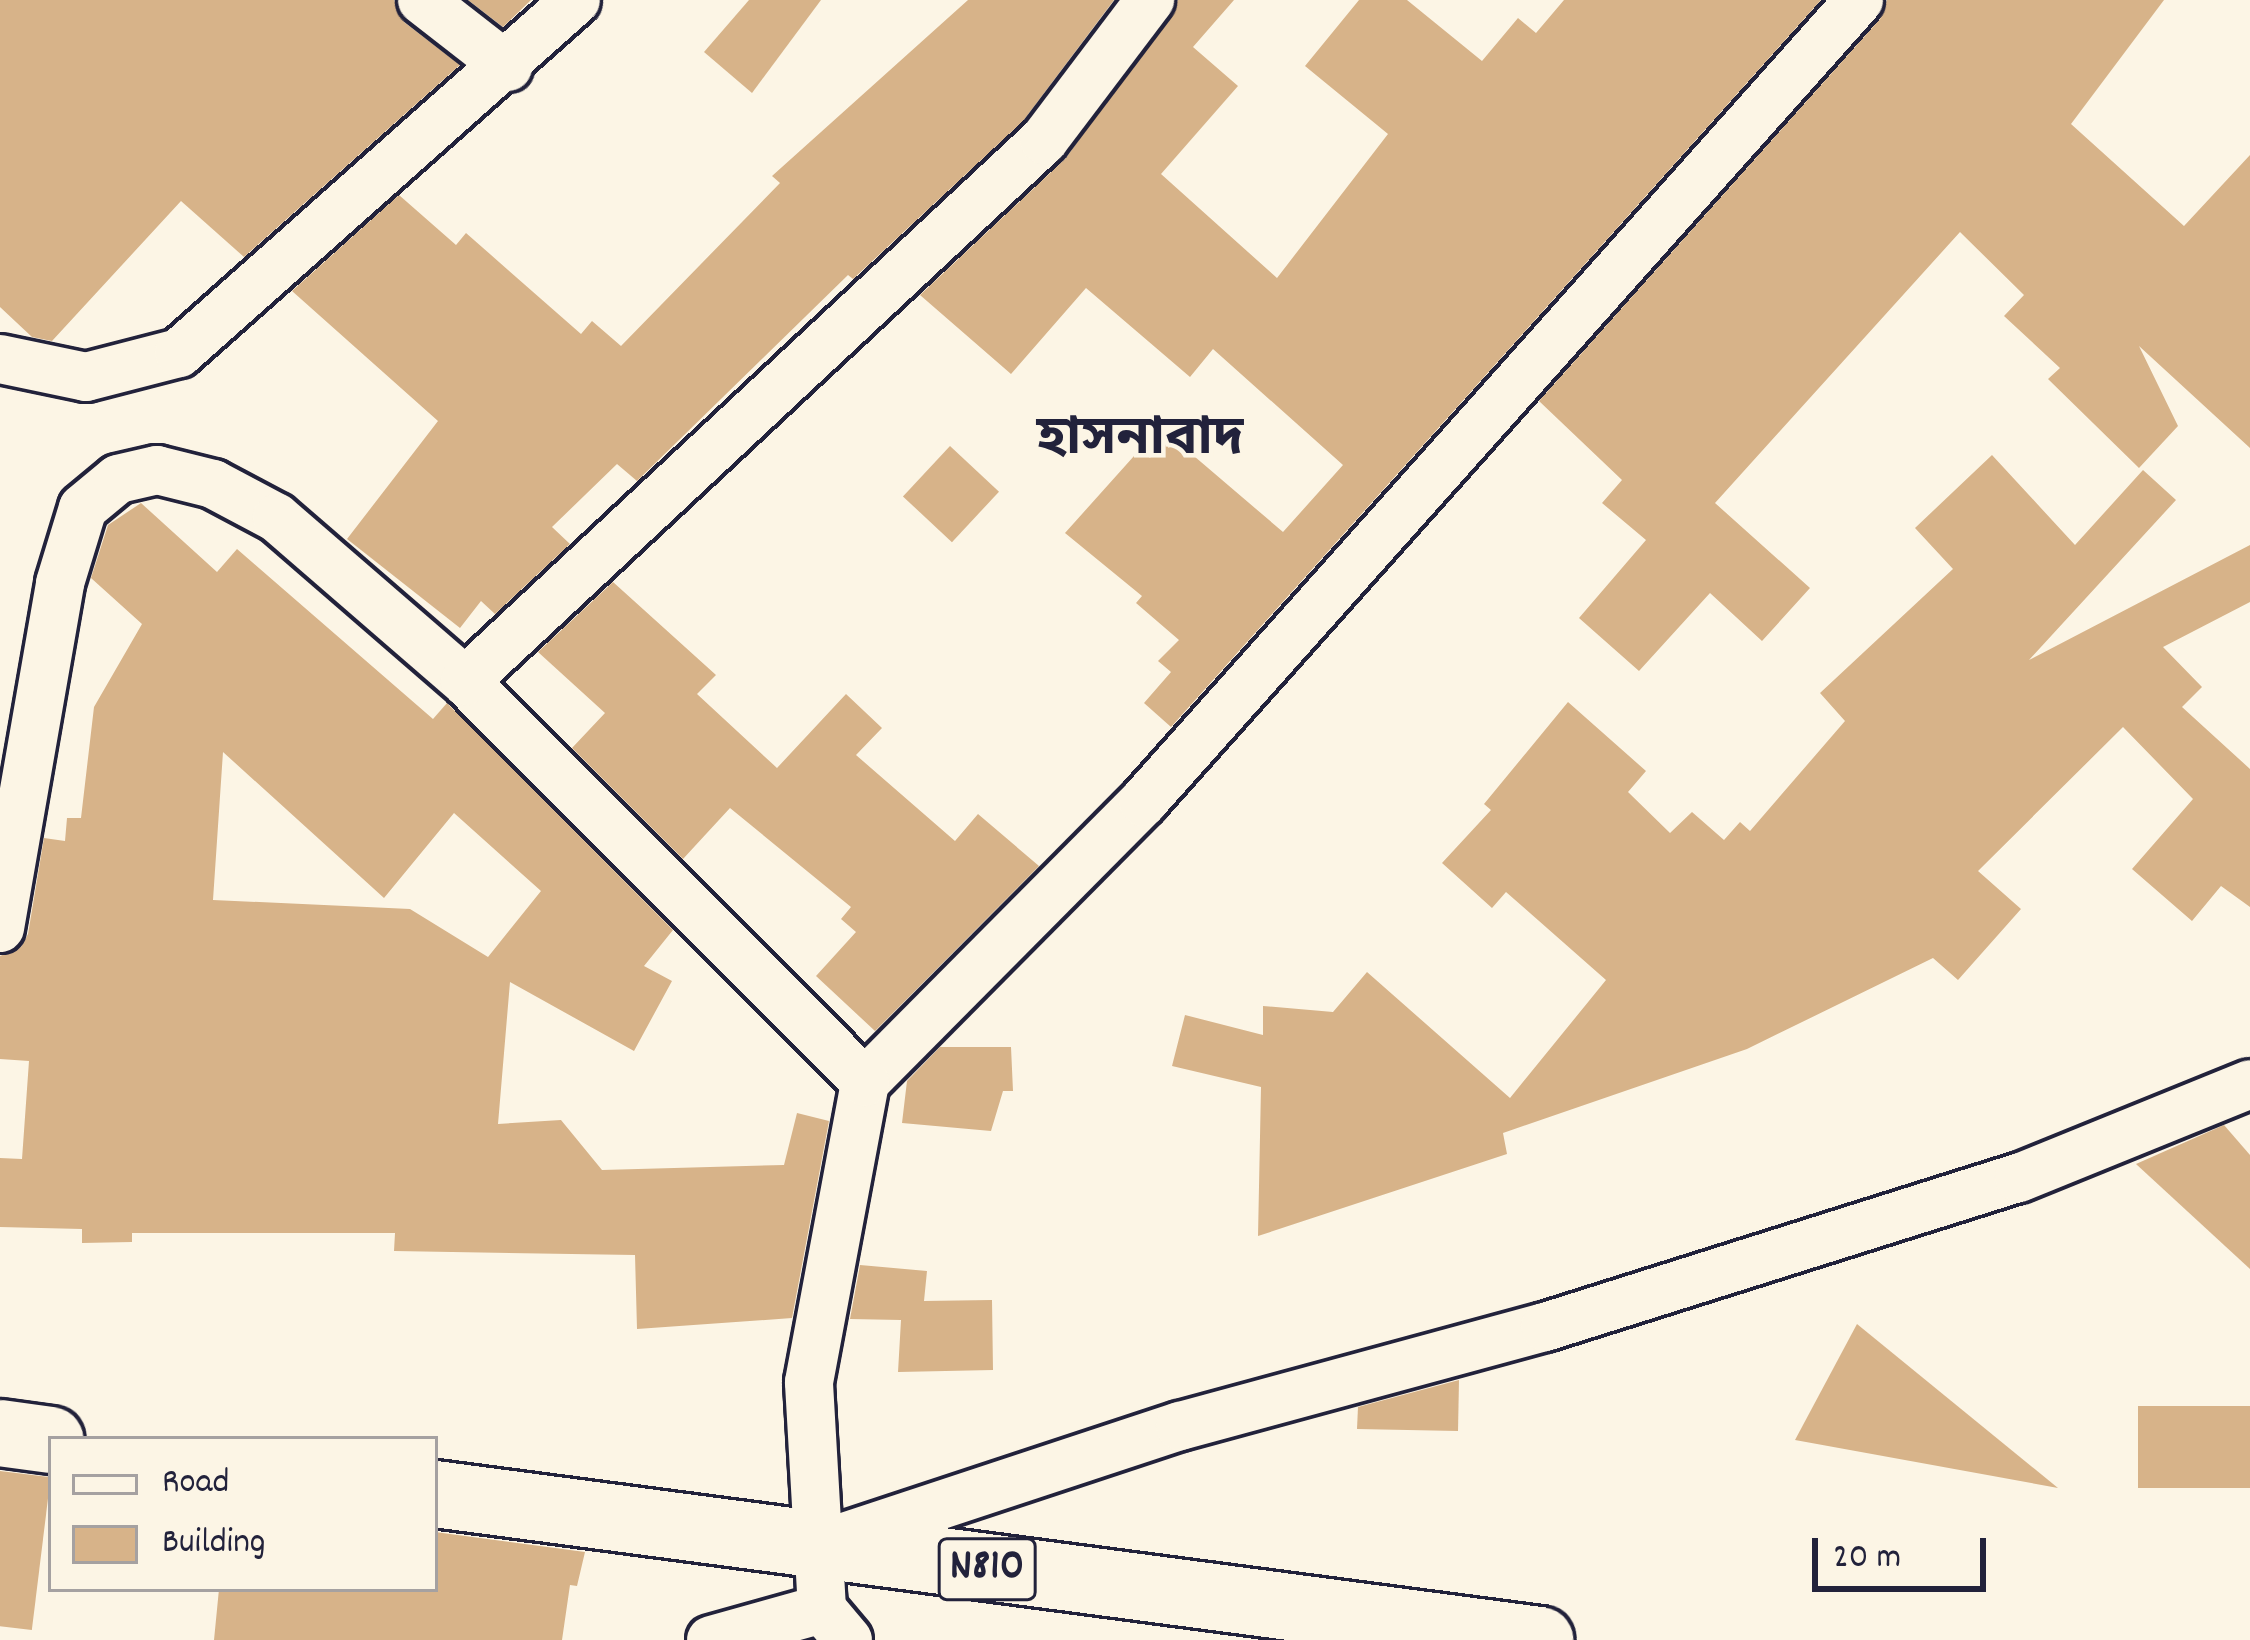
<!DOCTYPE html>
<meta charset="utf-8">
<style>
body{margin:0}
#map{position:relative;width:2250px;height:1640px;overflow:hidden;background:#fcf5e5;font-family:Dekko,"Noto Sans Bengali",sans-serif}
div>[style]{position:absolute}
.building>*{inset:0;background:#d7b389;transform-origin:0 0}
.roads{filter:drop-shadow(3px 0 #22223b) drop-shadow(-3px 0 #22223b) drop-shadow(0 3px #22223b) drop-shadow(0 -3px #22223b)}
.street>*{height:48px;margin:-24px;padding:0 24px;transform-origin:24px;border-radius:24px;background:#fcf5e5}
.highway>*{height:66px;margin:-33px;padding:0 33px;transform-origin:33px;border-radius:33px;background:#fcf5e5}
span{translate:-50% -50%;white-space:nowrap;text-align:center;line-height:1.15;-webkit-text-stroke:9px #fcf5e5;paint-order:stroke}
.shield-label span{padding:3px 9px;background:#fcf5e5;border:3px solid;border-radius:9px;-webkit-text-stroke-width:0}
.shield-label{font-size:45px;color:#22223b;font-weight:700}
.quarter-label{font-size:54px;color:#22223b;font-weight:700}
.legend{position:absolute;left:48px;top:1436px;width:390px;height:156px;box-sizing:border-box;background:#fcf5e5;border:3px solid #a5a1a1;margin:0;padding:15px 21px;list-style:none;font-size:36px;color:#22223b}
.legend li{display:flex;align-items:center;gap:24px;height:60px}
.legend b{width:60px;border:3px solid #a5a1a1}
.scale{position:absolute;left:1812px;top:1538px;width:174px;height:54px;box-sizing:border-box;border:6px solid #22223b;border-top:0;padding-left:15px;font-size:36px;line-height:42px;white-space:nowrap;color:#22223b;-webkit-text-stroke:9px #fcf5e5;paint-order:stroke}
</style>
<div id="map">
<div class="building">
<i style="clip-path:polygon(0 0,394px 0,404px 22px,460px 65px,244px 257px,181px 201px,52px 341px,32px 337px,0 307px)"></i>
<i style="clip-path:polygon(468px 0,531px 0,503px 27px)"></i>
<i style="clip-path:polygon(749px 0,821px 0,752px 93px,704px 52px)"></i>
<i style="clip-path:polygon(968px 0,1114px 0,1023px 121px,853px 279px,848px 275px,637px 481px,617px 464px,552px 527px,570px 544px,495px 614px,481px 601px,460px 628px,347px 539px,438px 421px,292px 291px,399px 195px,456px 245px,466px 233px,581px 334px,592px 321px,621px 346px,780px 183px,772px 176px)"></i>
<i style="clip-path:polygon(1178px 0,1234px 0,1193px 47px,1238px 86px,1161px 174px,1277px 278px,1388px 134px,1305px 66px,1359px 0,1407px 0,1482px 61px,1518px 18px,1536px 33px,1564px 0,1821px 0,1171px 727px,1144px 703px,1171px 672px,1158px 661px,1179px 640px,1136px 603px,1142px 596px,1065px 533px,1160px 427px,1283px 532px,1343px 465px,1213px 349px,1190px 377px,1086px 288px,1011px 374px,920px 295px,1066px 158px)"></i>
<i style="clip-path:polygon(1887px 0,2164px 0,2071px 124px,2184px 226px,2250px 155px,2250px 448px,2139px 346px,2178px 426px,2139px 468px,2048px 379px,2060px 368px,2004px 316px,2024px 295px,1960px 232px,1715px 503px,1810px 588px,1762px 641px,1710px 593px,1639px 671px,1579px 618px,1646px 540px,1602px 503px,1622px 480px,1539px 401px,1880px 19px)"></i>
<i style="left:950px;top:446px;width:67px;height:69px;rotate:43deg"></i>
<i style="clip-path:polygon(1992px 455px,2075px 545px,2143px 470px,2176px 500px,2029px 660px,2250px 545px,2250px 602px,2163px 647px,2202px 687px,2182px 707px,2250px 769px,2250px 907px,2221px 886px,2192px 921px,2132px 869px,2193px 799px,2123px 727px,1978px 871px,2021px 909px,1958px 980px,1933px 958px,1747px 1049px,1503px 1133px,1507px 1154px,1258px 1236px,1261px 1087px,1172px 1066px,1185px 1015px,1263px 1035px,1263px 1006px,1333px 1012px,1367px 972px,1510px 1098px,1606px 980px,1506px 892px,1492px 908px,1442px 863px,1491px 810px,1484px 804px,1568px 702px,1646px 771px,1628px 792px,1670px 833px,1692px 812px,1724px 840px,1740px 822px,1750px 831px,1845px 721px,1820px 693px,1953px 569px,1915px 528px)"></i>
<i style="clip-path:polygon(evenodd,141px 503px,217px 572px,237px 549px,433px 719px,447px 703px,673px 930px,644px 966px,672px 981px,634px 1051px,510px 982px,498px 1124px,561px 1120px,602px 1170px,784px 1165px,797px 1113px,829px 1121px,792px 1318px,637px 1329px,635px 1255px,394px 1251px,395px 1233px,132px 1233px,132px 1242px,82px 1243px,82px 1229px,0 1227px,0 1158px,22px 1159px,29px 1061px,0 1059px,0 956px,21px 947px,28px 934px,44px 838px,65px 841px,67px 818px,81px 818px,94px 707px,142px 624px,91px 578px,108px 525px,141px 503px,223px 752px,384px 898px,454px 813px,541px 891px,488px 957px,410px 909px,213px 900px,223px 752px)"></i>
<i style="clip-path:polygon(613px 582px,716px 675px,697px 694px,777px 768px,846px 694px,882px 728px,856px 755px,955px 841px,978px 814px,1039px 866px,875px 1031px,816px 976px,856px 932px,841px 919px,851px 907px,730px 808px,683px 859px,572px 748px,605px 713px,538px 652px)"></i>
<i style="clip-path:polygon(940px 1047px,1011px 1047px,1013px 1091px,1003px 1091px,991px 1131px,902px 1123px,907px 1081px)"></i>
<i style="clip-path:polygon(2224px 1125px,2250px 1155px,2250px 1269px,2136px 1164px)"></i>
<i style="clip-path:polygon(860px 1265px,927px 1271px,924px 1301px,992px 1300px,993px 1370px,898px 1372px,901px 1320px,850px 1319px)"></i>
<i style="clip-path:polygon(1857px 1324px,2058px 1488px,1795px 1440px)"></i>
<i style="clip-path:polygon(1459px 1380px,1458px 1431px,1357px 1429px,1358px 1407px)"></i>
<i style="left:2250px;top:1406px;width:82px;height:112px;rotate:90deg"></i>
<i style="left:0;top:1471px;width:51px;height:154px;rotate:7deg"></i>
<i style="clip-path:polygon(435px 1532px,585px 1552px,577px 1586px,570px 1585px,562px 1640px,214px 1640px,219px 1589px,435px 1589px)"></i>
</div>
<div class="roads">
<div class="street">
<i style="left:422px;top:0;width:109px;rotate:37.9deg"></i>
<i style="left:0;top:359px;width:88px;rotate:11.8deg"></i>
<i style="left:86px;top:377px;width:96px;rotate:-14.5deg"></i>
<i style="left:179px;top:353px;width:531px;rotate:-41.64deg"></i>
<i style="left:0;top:928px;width:350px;rotate:-80.1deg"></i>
<i style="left:60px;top:583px;width:78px;rotate:-73deg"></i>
<i style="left:83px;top:508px;width:45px;rotate:-39.6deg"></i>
<i style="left:118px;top:479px;width:40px;rotate:-13deg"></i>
<i style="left:157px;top:470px;width:58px;rotate:14deg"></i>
<i style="left:213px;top:484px;width:72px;rotate:28deg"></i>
<i style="left:277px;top:518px;width:249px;rotate:40.9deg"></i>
<i style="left:865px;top:1082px;width:395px;rotate:-45.2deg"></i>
<i style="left:1143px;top:802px;width:1075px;rotate:-48.24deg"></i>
<i style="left:829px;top:1542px;width:370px;rotate:-18.3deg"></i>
<i style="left:1180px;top:1426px;width:378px;rotate:-15.2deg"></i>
<i style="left:1545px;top:1327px;width:497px;rotate:-17.5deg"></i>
<i style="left:2019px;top:1178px;width:249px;rotate:-22.1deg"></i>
<i style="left:711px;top:1640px;width:115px;rotate:-15.6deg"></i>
<i style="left:848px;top:1640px;width:40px;rotate:-130deg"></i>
<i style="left:822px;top:1609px;width:227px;rotate:-93.3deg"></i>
<i style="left:809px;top:1382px;width:305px;rotate:-79.4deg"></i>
<i style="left:865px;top:1082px;width:566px;rotate:-134.93deg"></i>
<i style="left:465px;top:681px;width:792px;rotate:-43.06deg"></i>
<i style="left:1044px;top:140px;width:176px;rotate:-52.9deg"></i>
</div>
<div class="highway">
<i style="left:0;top:1433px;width:51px;rotate:7.8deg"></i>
<i style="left:435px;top:1494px;width:1115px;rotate:7.53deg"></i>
</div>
</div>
<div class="shield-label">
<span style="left:987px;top:1569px">N810</span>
</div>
<div class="quarter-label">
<span style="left:1140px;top:443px">হাসনাবাদ</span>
</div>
<ul class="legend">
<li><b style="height:15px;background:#fcf5e5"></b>Road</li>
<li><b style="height:33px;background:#d7b389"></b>Building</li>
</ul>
<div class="scale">20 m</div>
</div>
